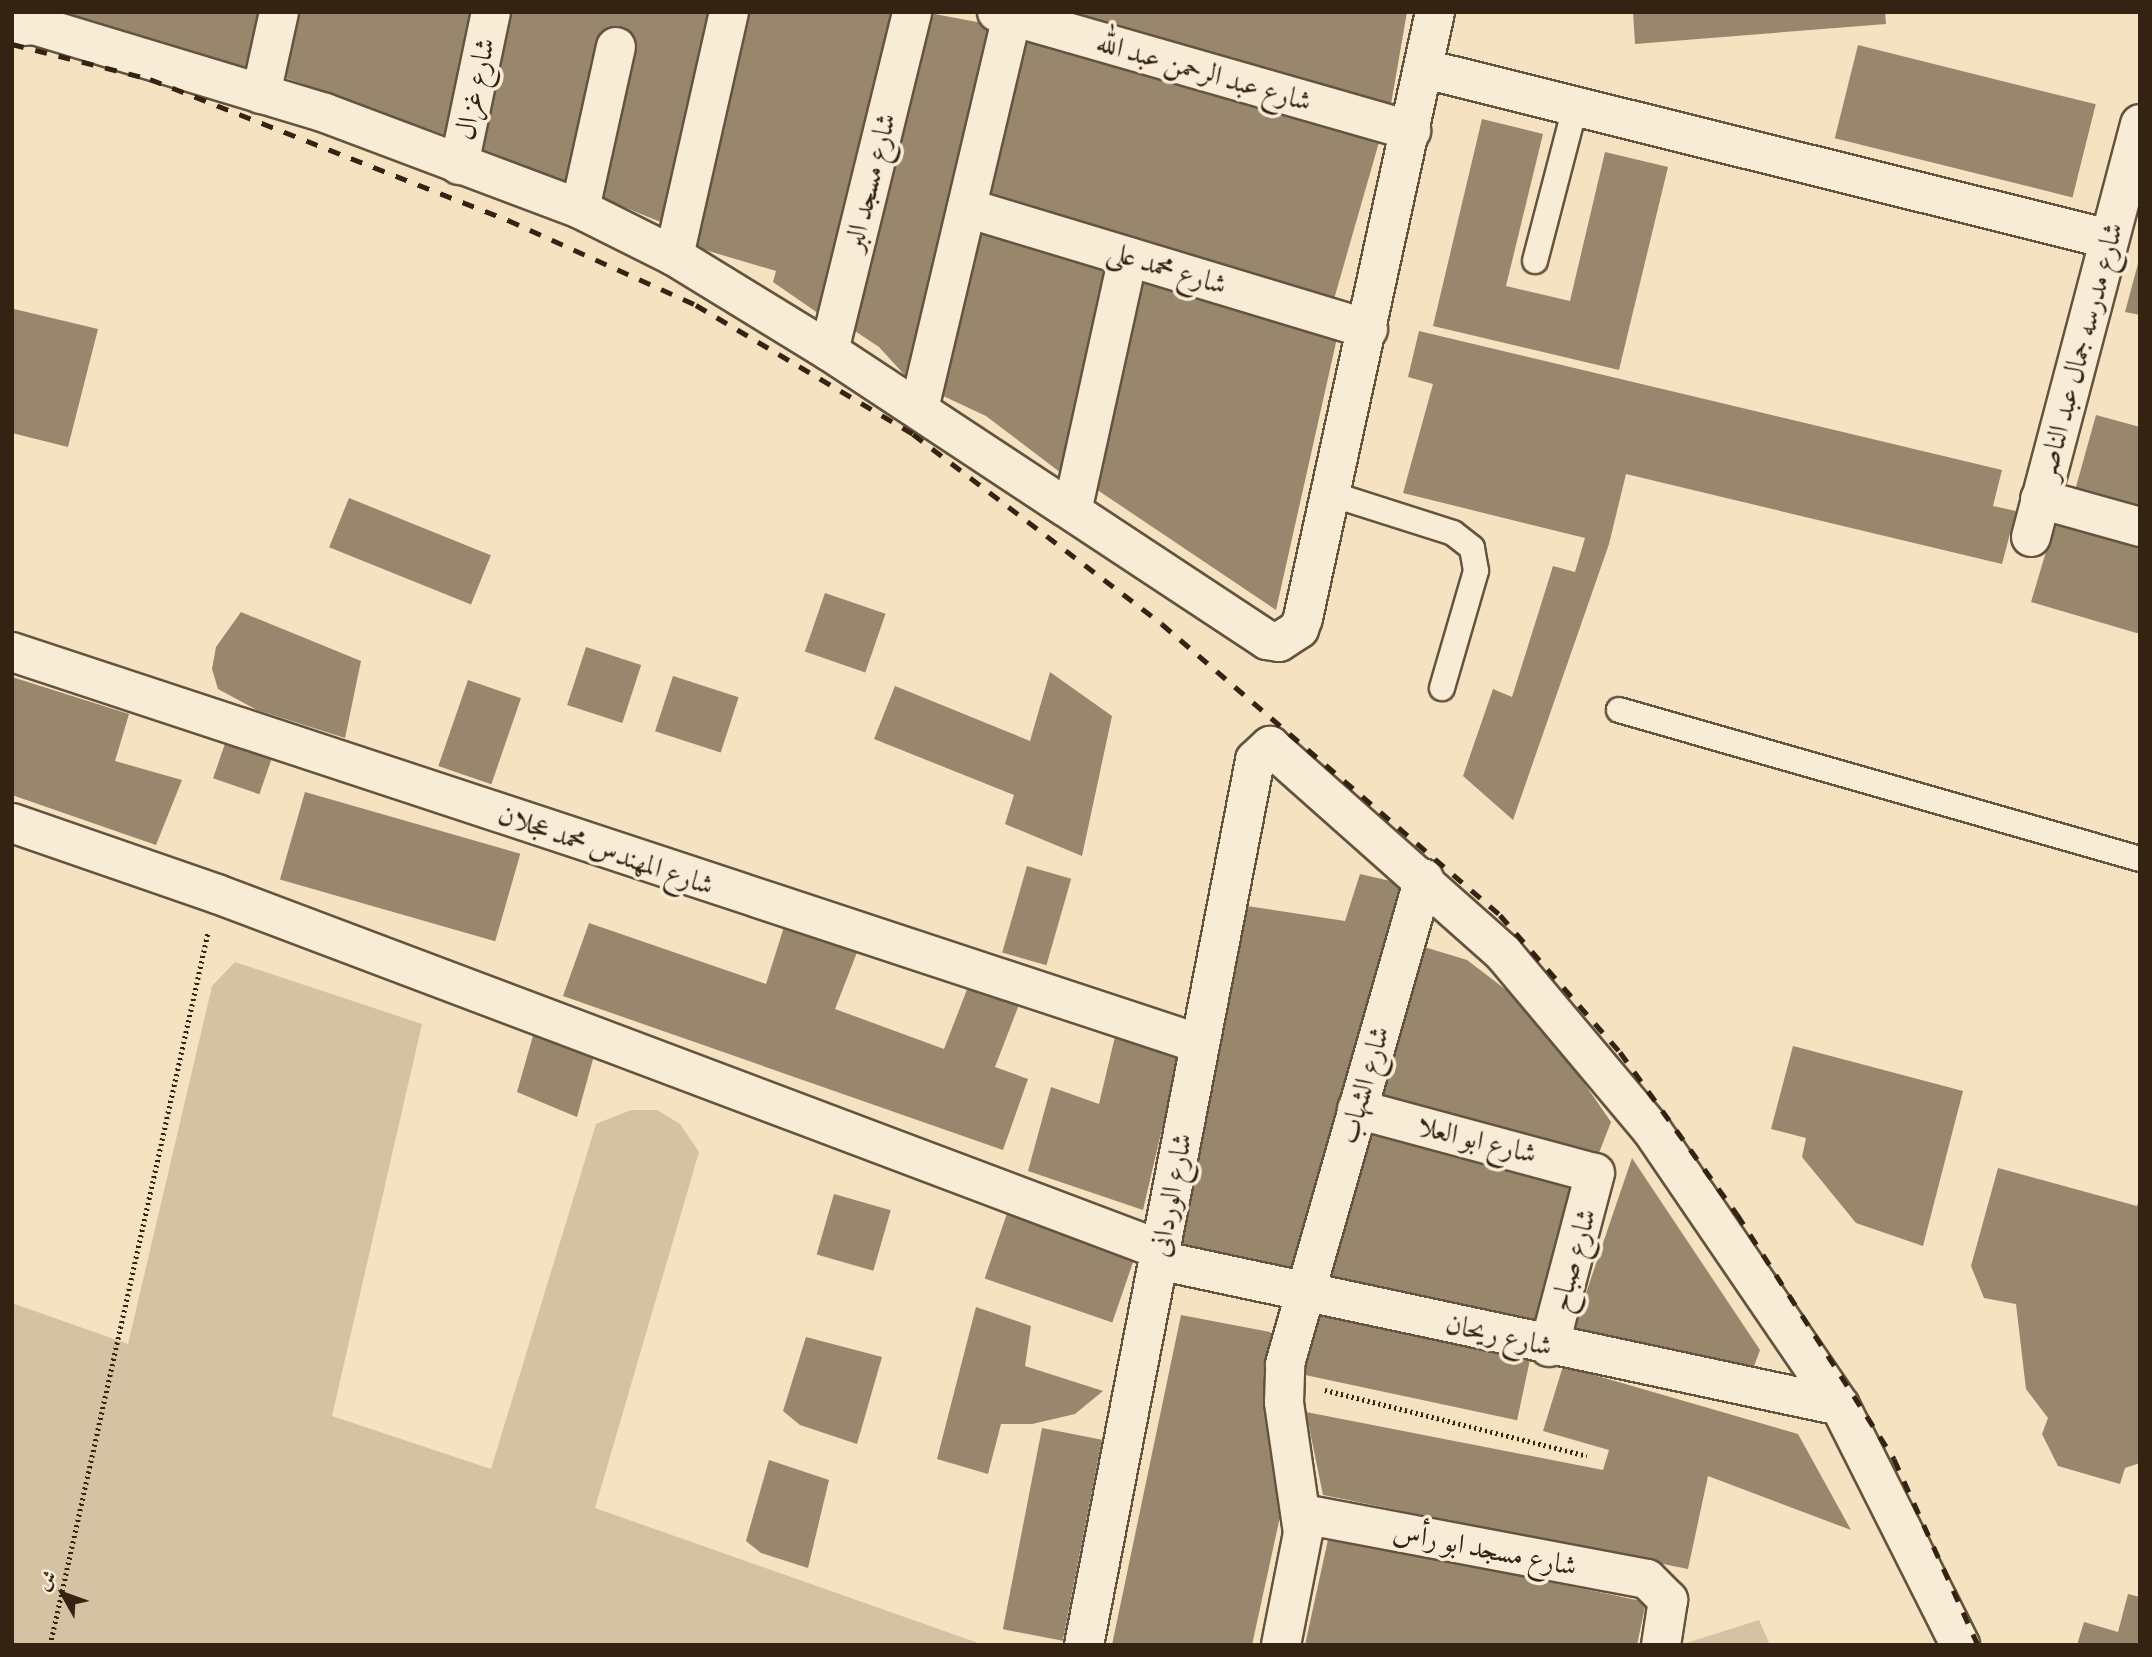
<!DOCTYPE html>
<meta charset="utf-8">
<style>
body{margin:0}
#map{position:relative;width:2152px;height:1657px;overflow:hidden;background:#f5e2c0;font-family:Alegreya,Amiri,serif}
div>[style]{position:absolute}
.green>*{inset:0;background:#d4c2a3}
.building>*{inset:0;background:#98866d;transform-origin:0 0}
.path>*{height:4.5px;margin-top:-2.25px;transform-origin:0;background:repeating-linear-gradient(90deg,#342313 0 2px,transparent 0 5.5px)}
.roads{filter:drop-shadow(2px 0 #64533e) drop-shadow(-2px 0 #64533e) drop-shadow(0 2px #64533e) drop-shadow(0 -2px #64533e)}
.service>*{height:24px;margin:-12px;padding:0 12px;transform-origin:12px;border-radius:12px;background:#f8ecd6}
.minor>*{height:38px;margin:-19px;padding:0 19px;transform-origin:19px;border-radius:19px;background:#f8ecd6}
.rail>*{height:5px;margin-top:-2.5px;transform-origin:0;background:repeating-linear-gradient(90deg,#342313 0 12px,transparent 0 24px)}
span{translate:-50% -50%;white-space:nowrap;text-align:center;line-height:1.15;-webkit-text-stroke:7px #f8ecd6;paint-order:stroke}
.street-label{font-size:28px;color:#342313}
.frame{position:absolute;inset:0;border:14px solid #342313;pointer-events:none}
.north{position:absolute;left:28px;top:1559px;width:70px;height:70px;-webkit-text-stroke:5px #f8ecd6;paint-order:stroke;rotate:310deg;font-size:19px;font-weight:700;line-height:28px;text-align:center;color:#342313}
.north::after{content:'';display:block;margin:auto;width:24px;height:32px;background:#342313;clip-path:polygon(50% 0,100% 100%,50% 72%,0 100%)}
</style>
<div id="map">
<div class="green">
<i style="clip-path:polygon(235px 962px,422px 1024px,332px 1416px,491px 1469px,596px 1124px,631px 1110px,657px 1110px,680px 1124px,699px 1152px,595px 1508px,984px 1645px,12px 1645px,12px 1303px,128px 1344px,212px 986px)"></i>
<i style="clip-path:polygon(1759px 1620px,1770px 1645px,1680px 1645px)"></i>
</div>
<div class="building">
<i style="clip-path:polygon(57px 12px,267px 12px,251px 73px)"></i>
<i style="clip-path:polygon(298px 12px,477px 12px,448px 136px,283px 77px)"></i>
<i style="clip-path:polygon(511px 12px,718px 12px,663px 223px,475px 146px)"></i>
<i style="clip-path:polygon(750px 12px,893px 12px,825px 318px,773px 282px,776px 271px,695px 247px)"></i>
<i style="clip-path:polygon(924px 12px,993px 25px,911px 382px,879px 347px,849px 327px)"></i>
<i style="clip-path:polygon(1407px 12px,1391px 104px,1056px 13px,1056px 12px)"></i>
<i style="clip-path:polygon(1633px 12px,1885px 12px,1886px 24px,1635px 44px)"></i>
<i style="left:1022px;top:34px;width:373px;height:171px;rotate:16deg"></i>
<i style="left:1858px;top:45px;width:245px;height:96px;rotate:14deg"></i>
<i style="clip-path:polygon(1482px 119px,1543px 134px,1506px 286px,1570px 301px,1605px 152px,1668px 167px,1619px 370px,1433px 326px)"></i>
<i style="clip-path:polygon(976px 229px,1113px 270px,1065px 476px,986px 416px,939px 394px)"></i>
<i style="clip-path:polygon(2139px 260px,2140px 260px,2140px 315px,2125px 312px)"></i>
<i style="clip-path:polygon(1140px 276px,1337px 338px,1276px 610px,1093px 487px)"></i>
<i style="clip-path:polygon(14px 309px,98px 329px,68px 447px,12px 433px)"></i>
<i style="clip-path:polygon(1419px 331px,2002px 470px,1993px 506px,2016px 511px,2002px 564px,1626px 474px,1609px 544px,1513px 820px,1463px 776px,1493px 689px,1512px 697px,1553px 566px,1575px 572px,1585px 538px,1403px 493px,1433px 384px,1408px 377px)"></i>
<i style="clip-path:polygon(2096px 415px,2140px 427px,2140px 513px,2074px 494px)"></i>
<i style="left:349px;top:498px;width:153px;height:53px;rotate:22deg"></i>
<i style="clip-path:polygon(2056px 518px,2140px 543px,2140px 634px,2031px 602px)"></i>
<i style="left:825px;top:593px;width:64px;height:62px;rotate:19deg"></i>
<i style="clip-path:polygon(241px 612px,361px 661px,345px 738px,257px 710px,218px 689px,212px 669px,216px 647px)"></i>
<i style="left:586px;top:647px;width:58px;height:61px;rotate:18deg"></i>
<i style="clip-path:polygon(1050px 672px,1112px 716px,1082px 856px,1005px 824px,1014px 795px,874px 739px,895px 686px,1030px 741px)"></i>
<i style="left:673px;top:676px;width:69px;height:58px;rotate:18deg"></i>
<i style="clip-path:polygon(12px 677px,129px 714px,115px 761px,182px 780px,156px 845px,12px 795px)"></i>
<i style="left:468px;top:680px;width:56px;height:91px;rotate:19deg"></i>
<i style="left:229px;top:732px;width:49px;height:49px;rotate:19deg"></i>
<i style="left:305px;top:792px;width:224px;height:91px;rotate:16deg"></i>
<i style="left:1027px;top:866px;width:46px;height:90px;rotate:16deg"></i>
<i style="clip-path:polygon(1360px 874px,1408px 885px,1294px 1276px,1172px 1252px,1247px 906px,1345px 921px)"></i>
<i style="clip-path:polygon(788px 914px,861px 942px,835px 1009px,944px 1049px,973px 974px,1025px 989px,995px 1067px,1028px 1079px,1003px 1150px,563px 996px,589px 923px,766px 984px)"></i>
<i style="clip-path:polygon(1421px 946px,1467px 960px,1535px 1012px,1611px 1122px,1597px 1158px,1379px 1099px)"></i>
<i style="clip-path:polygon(536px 1025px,595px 1052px,577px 1117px,517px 1092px)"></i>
<i style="clip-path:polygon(1117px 1028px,1182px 1043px,1143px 1210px,1028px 1171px,1051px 1087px,1099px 1104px)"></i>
<i style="clip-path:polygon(1793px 1046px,1963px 1091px,1923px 1246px,1856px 1223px,1802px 1157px,1806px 1138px,1771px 1129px)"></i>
<i style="clip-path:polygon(1372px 1126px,1592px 1186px,1538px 1334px,1324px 1289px)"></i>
<i style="clip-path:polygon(1632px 1158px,1760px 1350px,1749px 1380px,1570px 1340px)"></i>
<i style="clip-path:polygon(1998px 1168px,2137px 1206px,2140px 1199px,2140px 1463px,2125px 1468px,2120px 1484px,2058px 1466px,2042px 1434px,2048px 1418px,2026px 1389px,2016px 1304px,1984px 1298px,1971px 1266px)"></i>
<i style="left:834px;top:1194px;width:59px;height:63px;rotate:16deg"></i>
<i style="left:1012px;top:1199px;width:135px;height:84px;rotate:19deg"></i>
<i style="clip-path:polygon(976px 1307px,1031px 1326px,1025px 1366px,1103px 1391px,1075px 1414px,1032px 1424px,1001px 1424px,988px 1474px,937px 1459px)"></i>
<i style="left:1316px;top:1313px;width:219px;height:63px;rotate:12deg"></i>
<i style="clip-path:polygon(1181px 1315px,1270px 1332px,1279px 1346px,1283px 1503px,1252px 1645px,1112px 1645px)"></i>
<i style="clip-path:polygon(806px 1337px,882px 1357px,857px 1444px,800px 1425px,783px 1411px)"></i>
<i style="clip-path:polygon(1563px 1366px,1798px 1434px,1851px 1530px,1708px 1476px,1688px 1569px,1323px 1495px,1306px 1412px,1603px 1470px,1609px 1450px,1543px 1431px)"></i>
<i style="left:1042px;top:1428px;width:61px;height:205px;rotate:11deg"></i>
<i style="clip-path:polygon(769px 1460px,829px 1480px,808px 1568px,761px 1553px,746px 1541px)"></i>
<i style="clip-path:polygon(1329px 1535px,1646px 1602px,1637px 1645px,1305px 1645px)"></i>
<i style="clip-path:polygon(2128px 1594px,2140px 1597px,2140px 1645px,2077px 1645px,2084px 1622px,2118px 1632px)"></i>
</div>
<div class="path">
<i style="left:1325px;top:1390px;width:270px;rotate:14.1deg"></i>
<i style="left:50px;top:1645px;width:730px;rotate:-77.51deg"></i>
</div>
<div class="roads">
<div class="service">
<i style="left:1535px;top:261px;width:159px;rotate:-75.4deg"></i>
<i style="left:1331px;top:494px;width:128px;rotate:17.7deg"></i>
<i style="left:1453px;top:533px;width:24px;rotate:38deg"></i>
<i style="left:1472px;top:548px;width:23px;rotate:80deg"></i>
<i style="left:1476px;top:571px;width:122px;rotate:106.2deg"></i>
<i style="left:1619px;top:710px;width:542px;rotate:15.96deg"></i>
</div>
<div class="minor">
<i style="left:997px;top:12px;width:431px;rotate:16deg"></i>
<i style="left:12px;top:27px;width:22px;rotate:-5deg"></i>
<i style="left:34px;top:25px;width:304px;rotate:16.8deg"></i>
<i style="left:325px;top:113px;width:272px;rotate:20.6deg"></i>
<i style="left:580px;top:209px;width:105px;rotate:26.6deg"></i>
<i style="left:674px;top:256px;width:182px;rotate:31.5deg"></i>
<i style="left:829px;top:351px;width:525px;rotate:33.42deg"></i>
<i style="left:1267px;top:640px;width:12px;rotate:9deg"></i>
<i style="left:1279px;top:642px;width:24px;rotate:-33deg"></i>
<i style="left:1299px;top:629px;width:12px;rotate:-70deg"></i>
<i style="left:1303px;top:618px;width:620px;rotate:-77.71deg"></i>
<i style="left:1425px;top:69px;width:705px;rotate:13.96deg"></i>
<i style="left:261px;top:94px;width:84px;rotate:-77.6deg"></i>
<i style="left:459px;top:165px;width:156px;rotate:-78.2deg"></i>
<i style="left:967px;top:208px;width:419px;rotate:16.8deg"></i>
<i style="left:580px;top:209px;width:166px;rotate:-77.5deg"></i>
<i style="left:674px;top:256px;width:250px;rotate:-77.3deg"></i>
<i style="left:829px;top:351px;width:349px;rotate:-76.2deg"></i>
<i style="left:919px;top:409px;width:403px;rotate:-76.7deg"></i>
<i style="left:2040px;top:499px;width:104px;rotate:15.6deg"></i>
<i style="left:1073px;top:507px;width:256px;rotate:-77.6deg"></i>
<i style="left:2031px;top:537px;width:427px;rotate:-75.2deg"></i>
<i style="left:12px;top:652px;width:1251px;rotate:18.26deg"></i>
<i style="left:12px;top:823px;width:217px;rotate:19.1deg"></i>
<i style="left:217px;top:894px;width:1009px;rotate:20.66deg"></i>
<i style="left:1357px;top:1109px;width:246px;rotate:15.1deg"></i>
<i style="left:1595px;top:1173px;width:180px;rotate:104.8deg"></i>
<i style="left:1158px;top:1260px;width:697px;rotate:12.08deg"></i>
<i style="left:1303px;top:1514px;width:350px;rotate:10.7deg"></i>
<i style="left:1647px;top:1579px;width:30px;rotate:45deg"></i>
<i style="left:1668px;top:1600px;width:46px;rotate:98.8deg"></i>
<i style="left:1084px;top:1645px;width:901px;rotate:-79.06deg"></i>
<i style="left:1255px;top:760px;width:21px;rotate:-43deg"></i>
<i style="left:1270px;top:746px;width:313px;rotate:41.6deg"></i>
<i style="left:1504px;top:954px;width:229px;rotate:50deg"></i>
<i style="left:1651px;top:1129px;width:335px;rotate:55.7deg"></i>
<i style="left:1840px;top:1406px;width:267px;rotate:63.3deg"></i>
<i style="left:1281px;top:1645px;width:114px;rotate:-78.9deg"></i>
<i style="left:1303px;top:1533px;width:132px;rotate:-98.3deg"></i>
<i style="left:1284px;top:1402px;width:38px;rotate:-88deg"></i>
<i style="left:1285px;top:1364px;width:505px;rotate:-74.04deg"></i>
</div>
</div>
<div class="rail">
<i style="left:12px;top:44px;width:142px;rotate:14.2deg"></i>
<i style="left:150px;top:79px;width:385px;rotate:21.5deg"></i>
<i style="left:508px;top:220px;width:206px;rotate:24.3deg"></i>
<i style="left:696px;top:305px;width:252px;rotate:30.7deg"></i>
<i style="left:913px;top:434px;width:313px;rotate:37.3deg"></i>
<i style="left:1162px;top:624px;width:446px;rotate:40.7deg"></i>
<i style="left:1500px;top:915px;width:182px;rotate:48.8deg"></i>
<i style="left:1620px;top:1052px;width:200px;rotate:54.2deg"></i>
<i style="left:1737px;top:1214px;width:291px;rotate:57.3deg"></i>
<i style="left:1894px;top:1459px;width:204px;rotate:65.7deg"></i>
</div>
<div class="street-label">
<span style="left:1204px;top:72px;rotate:16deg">شارع عبد الرحمن عبد الله</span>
<span style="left:475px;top:89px;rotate:-78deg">شارع غزال</span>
<span style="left:870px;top:182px;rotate:-76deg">شارع مسجد البر</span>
<span style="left:1167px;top:268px;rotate:17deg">شارع محمد على</span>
<span style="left:2080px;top:351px;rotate:-75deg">شارع مدرسه جمال عبد الناصر</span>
<span style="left:606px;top:850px;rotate:19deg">شارع المهندس محمد عجلان</span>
<span style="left:1364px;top:1085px;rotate:-74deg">شارع الشهاب</span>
<span style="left:1477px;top:1140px;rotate:14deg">شارع ابو العلا</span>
<span style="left:1171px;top:1195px;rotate:-79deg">شارع الوردانى</span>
<span style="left:1573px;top:1260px;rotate:-74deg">شارع صباح</span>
<span style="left:1499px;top:1335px;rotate:13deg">شارع ريحان</span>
<span style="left:1485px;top:1549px;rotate:11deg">شارع مسجد ابو رأس</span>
</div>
<div class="frame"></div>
<div class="north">ش</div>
</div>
